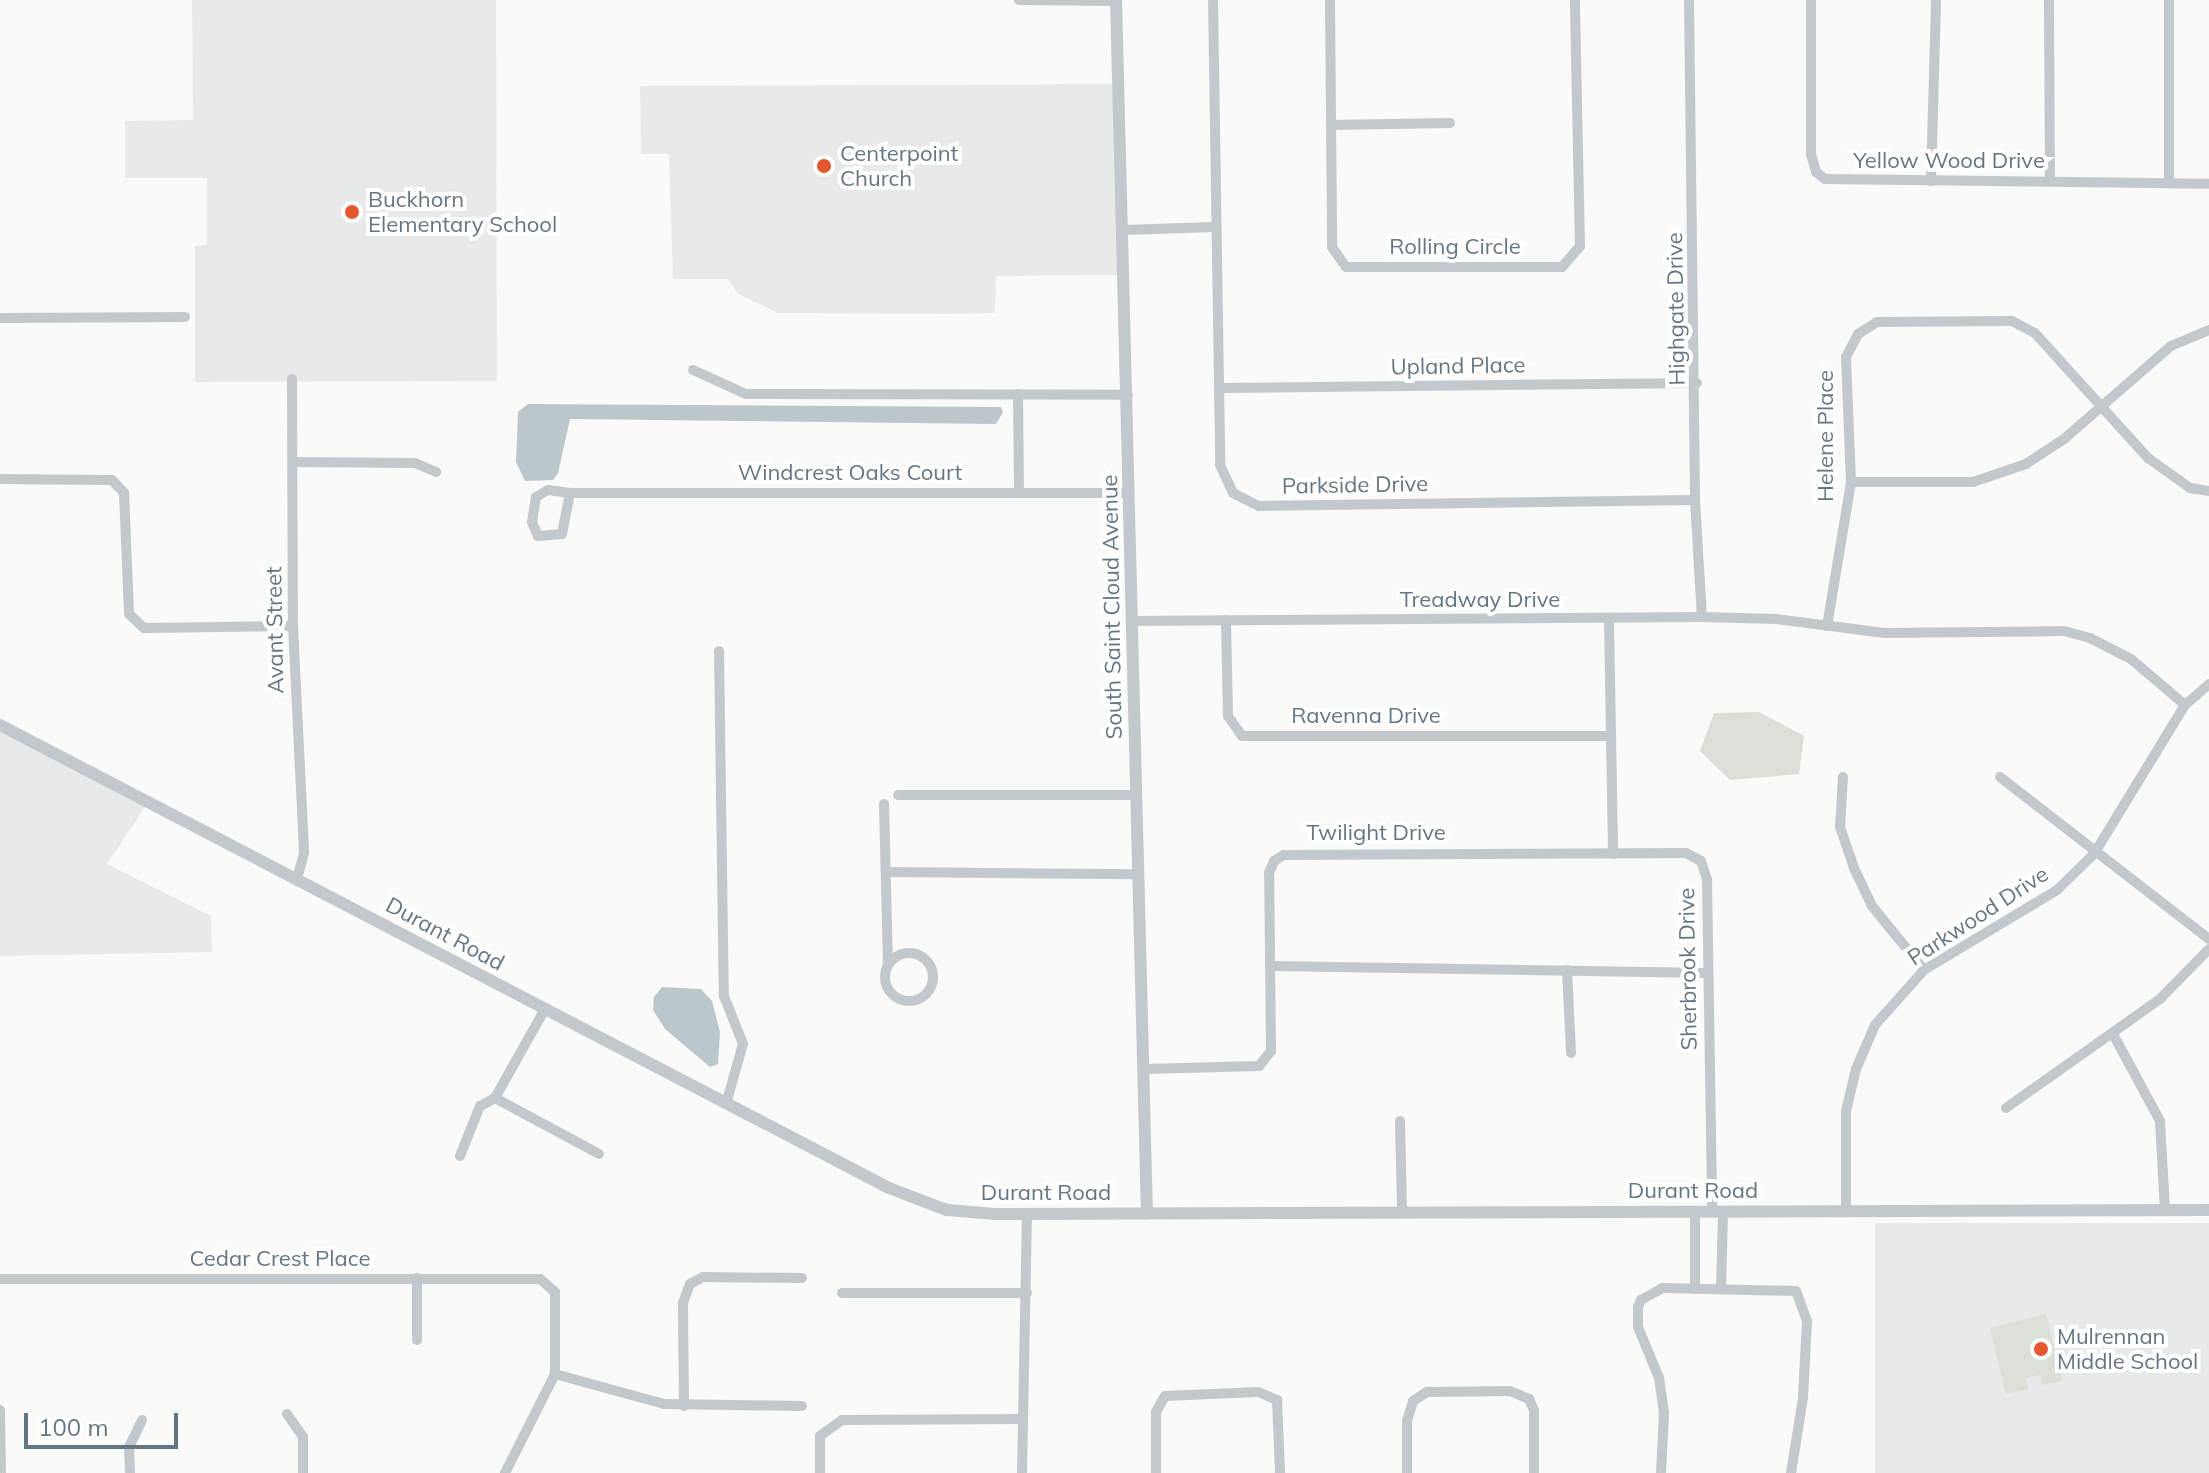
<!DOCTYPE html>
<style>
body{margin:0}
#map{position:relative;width:2209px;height:1473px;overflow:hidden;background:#fafaf8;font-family:Mulish,sans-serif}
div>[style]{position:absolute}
.built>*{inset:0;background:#e8e9e9;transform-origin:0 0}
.green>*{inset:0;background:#dadfd7}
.water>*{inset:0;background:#bbc7cb}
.minor>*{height:10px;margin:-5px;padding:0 5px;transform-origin:5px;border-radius:5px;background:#c3c8cc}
.minor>.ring{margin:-5px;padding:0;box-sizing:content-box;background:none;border:10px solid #c3c8cc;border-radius:50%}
.tertiary>*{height:12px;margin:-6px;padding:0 6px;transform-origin:6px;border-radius:6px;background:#c3c8cc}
.dots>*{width:22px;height:22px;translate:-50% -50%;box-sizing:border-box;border:4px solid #fff;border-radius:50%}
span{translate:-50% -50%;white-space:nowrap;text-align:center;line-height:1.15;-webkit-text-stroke:8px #fff;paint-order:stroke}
.poi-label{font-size:22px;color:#657683}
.left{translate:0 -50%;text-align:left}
.street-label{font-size:22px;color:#657683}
.scale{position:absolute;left:24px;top:1413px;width:154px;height:36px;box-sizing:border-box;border:4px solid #657683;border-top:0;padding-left:10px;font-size:24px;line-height:28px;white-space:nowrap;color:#657683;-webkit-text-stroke:6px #fff;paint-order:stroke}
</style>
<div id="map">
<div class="built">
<i style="clip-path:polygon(192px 0,496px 0,497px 381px,195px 382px,195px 246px,207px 245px,207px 178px,125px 178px,125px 121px,193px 120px)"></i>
<i style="clip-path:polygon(1114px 84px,1120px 275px,996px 276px,995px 313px,947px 314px,778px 313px,737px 293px,728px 279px,673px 279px,669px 154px,641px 154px,640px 86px)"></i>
<i style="clip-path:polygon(0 731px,145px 807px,107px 864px,211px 916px,212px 952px,0 956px)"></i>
<i style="left:2209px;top:1223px;width:250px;height:334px;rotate:90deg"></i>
</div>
<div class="green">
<i style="clip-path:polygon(1759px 712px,1804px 736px,1799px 774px,1730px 780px,1700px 751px,1714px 713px)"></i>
<i style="clip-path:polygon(2046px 1314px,2062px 1381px,2043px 1385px,2040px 1375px,2026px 1378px,2028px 1389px,2006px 1394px,1990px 1328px)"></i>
</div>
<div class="water">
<i style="clip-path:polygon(528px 404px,1001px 407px,1003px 412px,996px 424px,570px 419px,558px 473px,553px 480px,525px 481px,516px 462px,518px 412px)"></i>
<i style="clip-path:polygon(662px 987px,701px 989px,712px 1001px,720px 1032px,718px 1064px,710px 1067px,665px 1029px,653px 1010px,654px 997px)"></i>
</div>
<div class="minor">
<i style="left:1019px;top:0;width:97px;rotate:0.6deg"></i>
<i style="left:1213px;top:0;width:465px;rotate:89.1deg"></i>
<i style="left:1220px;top:465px;width:31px;rotate:65deg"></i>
<i style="left:1233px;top:493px;width:29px;rotate:27deg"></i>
<i style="left:1259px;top:506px;width:436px;rotate:-0.8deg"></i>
<i style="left:1330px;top:0;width:247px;rotate:89.5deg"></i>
<i style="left:1332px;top:247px;width:24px;rotate:55deg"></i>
<i style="left:1346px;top:267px;width:216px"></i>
<i style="left:1562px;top:267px;width:28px;rotate:-49deg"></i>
<i style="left:1580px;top:246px;width:246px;rotate:-91.2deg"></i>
<i style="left:1689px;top:0;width:500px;rotate:89.31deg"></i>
<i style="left:1695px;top:500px;width:117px;rotate:86.6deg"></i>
<i style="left:1811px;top:0;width:154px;rotate:90deg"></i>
<i style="left:1811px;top:154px;width:19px;rotate:74deg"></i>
<i style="left:1816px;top:172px;width:11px;rotate:38deg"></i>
<i style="left:1825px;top:179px;width:384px;rotate:0.7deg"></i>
<i style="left:2049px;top:0;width:181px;rotate:89.7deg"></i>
<i style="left:1331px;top:125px;width:119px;rotate:-1deg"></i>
<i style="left:1931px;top:181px;width:181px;rotate:-88.4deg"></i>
<i style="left:2169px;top:182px;width:182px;rotate:-90deg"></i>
<i style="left:1124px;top:230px;width:89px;rotate:-1.9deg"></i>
<i style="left:0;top:318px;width:185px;rotate:-0.3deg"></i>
<i style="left:693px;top:370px;width:58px;rotate:24.4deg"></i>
<i style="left:746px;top:394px;width:382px;rotate:0.1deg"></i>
<i style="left:292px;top:379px;width:247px;rotate:89.8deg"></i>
<i style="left:293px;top:626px;width:227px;rotate:87.2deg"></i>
<i style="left:304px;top:853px;width:27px;rotate:105deg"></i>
<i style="left:1219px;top:388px;width:478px;rotate:-0.6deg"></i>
<i style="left:1018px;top:394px;width:99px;rotate:89.4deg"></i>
<i style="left:293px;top:462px;width:122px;rotate:0.5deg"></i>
<i style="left:415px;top:463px;width:23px;rotate:23deg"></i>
<i style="left:0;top:479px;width:112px;rotate:0.5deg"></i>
<i style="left:112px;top:480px;width:18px;rotate:47deg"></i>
<i style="left:124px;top:493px;width:121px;rotate:87.6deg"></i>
<i style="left:129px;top:614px;width:21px;rotate:43deg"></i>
<i style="left:144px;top:628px;width:149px;rotate:-0.8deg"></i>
<i style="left:1851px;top:482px;width:122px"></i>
<i style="left:1973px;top:482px;width:56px;rotate:-18.8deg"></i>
<i style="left:2026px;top:464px;width:45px;rotate:-33.3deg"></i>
<i style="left:2064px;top:439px;width:142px;rotate:-41deg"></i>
<i style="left:2171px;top:346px;width:41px;rotate:-22.8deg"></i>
<i style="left:570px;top:493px;width:22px;rotate:-172deg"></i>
<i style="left:548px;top:490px;width:14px;rotate:150deg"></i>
<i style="left:536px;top:497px;width:25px;rotate:99deg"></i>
<i style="left:532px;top:522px;width:15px;rotate:67deg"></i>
<i style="left:538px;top:536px;width:24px;rotate:-5deg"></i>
<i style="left:562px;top:534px;width:42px;rotate:-79deg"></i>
<i style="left:570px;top:493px;width:559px"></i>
<i style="left:1226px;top:620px;width:96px;rotate:88.8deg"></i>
<i style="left:1228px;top:716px;width:24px;rotate:55deg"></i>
<i style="left:1242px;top:736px;width:369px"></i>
<i style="left:1609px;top:620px;width:234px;rotate:89deg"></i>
<i style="left:1132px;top:621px;width:570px;rotate:-0.4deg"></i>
<i style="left:1702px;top:617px;width:74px;rotate:1.5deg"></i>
<i style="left:1776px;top:619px;width:109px;rotate:7.4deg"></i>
<i style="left:1884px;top:633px;width:180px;rotate:-0.6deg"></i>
<i style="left:2064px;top:631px;width:27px;rotate:15deg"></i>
<i style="left:2090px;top:638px;width:46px;rotate:27.1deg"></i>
<i style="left:2131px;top:659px;width:71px;rotate:40.4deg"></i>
<i style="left:1827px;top:626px;width:146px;rotate:-80.5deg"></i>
<i style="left:1851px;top:482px;width:125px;rotate:-92.3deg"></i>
<i style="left:1846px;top:357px;width:26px;rotate:-62deg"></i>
<i style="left:1858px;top:334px;width:22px;rotate:-32deg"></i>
<i style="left:1877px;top:322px;width:135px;rotate:-0.4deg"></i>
<i style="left:2012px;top:321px;width:26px;rotate:28deg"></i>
<i style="left:2035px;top:333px;width:169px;rotate:47.9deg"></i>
<i style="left:2148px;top:458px;width:52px;rotate:35.5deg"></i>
<i style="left:2190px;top:488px;width:19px;rotate:9deg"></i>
<i style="left:719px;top:651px;width:345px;rotate:89.2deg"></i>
<i style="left:724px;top:996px;width:52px;rotate:68.4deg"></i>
<i style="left:743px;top:1044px;width:62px;rotate:105.8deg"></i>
<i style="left:1843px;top:777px;width:50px;rotate:93.4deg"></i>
<i style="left:1840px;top:827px;width:43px;rotate:71.1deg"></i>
<i style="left:1854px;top:868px;width:42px;rotate:64.7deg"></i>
<i style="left:1872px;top:906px;width:82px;rotate:50.9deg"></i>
<i style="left:2000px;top:777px;width:264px;rotate:37.8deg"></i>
<i style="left:898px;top:795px;width:239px"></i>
<i style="left:884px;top:804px;width:161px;rotate:88.6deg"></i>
<i style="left:886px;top:872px;width:252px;rotate:0.5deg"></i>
<i class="ring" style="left:885px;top:953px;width:38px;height:38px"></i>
<i style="left:1270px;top:966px;width:438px;rotate:0.9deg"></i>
<i style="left:1567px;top:970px;width:83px;rotate:87.2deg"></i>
<i style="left:2113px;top:1034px;width:99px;rotate:61.6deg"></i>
<i style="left:2160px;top:1121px;width:89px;rotate:86.8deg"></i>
<i style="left:1145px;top:1069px;width:114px;rotate:-1.5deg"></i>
<i style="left:1259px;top:1066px;width:19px;rotate:-51deg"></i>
<i style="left:1271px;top:1051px;width:178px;rotate:-90.6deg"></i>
<i style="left:1269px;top:873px;width:13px;rotate:-67deg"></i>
<i style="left:1274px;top:861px;width:12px;rotate:-31deg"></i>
<i style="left:1284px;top:855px;width:402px;rotate:-0.3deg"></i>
<i style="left:1686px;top:853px;width:17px;rotate:28deg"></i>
<i style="left:1701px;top:861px;width:19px;rotate:72deg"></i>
<i style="left:1707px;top:879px;width:332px;rotate:89.1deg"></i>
<i style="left:495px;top:1098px;width:118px;rotate:28.3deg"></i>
<i style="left:2006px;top:1108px;width:189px;rotate:-35.3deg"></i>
<i style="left:2160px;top:999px;width:70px;rotate:-45.6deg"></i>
<i style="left:1400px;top:1121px;width:90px;rotate:88.7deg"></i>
<i style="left:460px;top:1156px;width:54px;rotate:-68.2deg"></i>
<i style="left:480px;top:1106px;width:17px;rotate:-28deg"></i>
<i style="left:495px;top:1098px;width:102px;rotate:-60.7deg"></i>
<i style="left:1695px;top:1211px;width:78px;rotate:90deg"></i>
<i style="left:1846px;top:1211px;width:100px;rotate:-90deg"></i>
<i style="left:1846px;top:1111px;width:43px;rotate:-76.6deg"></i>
<i style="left:1856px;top:1069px;width:48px;rotate:-66.6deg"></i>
<i style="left:1875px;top:1025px;width:74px;rotate:-48.3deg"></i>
<i style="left:1924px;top:970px;width:155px;rotate:-31deg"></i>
<i style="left:2057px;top:890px;width:52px;rotate:-44.2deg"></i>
<i style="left:2094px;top:854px;width:175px;rotate:-58.6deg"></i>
<i style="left:2185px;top:705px;width:32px;rotate:-41deg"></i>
<i style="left:417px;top:1278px;width:62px;rotate:90deg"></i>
<i style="left:0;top:1279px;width:540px"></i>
<i style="left:540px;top:1279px;width:20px;rotate:41deg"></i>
<i style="left:555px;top:1292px;width:82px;rotate:90deg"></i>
<i style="left:555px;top:1374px;width:111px;rotate:116.8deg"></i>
<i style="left:1721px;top:1289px;width:78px;rotate:-88.5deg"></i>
<i style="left:842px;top:1293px;width:185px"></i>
<i style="left:555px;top:1374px;width:113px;rotate:15.4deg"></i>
<i style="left:664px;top:1404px;width:138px;rotate:0.8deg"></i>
<i style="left:684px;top:1406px;width:103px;rotate:-90.6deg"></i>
<i style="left:683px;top:1303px;width:20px;rotate:-70deg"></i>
<i style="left:690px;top:1284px;width:15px;rotate:-28deg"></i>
<i style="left:703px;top:1277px;width:99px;rotate:0.6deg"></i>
<i style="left:0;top:1410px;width:63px;rotate:89.1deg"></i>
<i style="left:287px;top:1414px;width:28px;rotate:55deg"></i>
<i style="left:303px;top:1437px;width:36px;rotate:90deg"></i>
<i style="left:130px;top:1473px;width:26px;rotate:-92deg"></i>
<i style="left:129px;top:1447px;width:30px;rotate:-64deg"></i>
<i style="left:820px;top:1473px;width:37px;rotate:-90deg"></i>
<i style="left:820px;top:1436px;width:27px;rotate:-36deg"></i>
<i style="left:842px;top:1420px;width:180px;rotate:-0.3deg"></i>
<i style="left:1022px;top:1473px;width:259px;rotate:-88.9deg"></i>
<i style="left:1156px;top:1473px;width:61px;rotate:-90deg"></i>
<i style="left:1156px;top:1412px;width:18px;rotate:-61deg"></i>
<i style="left:1165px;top:1396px;width:93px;rotate:-2.5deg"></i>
<i style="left:1258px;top:1392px;width:21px;rotate:23deg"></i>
<i style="left:1277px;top:1400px;width:73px;rotate:87.6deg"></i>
<i style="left:1407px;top:1473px;width:52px;rotate:-90deg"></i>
<i style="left:1407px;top:1421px;width:21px;rotate:-73deg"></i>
<i style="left:1413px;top:1401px;width:17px;rotate:-33deg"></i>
<i style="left:1427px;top:1392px;width:83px;rotate:-0.7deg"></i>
<i style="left:1510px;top:1391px;width:21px;rotate:23deg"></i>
<i style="left:1529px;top:1399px;width:12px;rotate:66deg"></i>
<i style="left:1534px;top:1410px;width:63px;rotate:90deg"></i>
<i style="left:1661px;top:1473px;width:60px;rotate:-87.1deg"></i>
<i style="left:1664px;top:1413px;width:35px;rotate:-98deg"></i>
<i style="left:1659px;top:1378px;width:55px;rotate:-112.4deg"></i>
<i style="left:1638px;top:1327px;width:20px;rotate:-90deg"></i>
<i style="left:1638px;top:1307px;width:8px;rotate:-67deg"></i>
<i style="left:1641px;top:1300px;width:25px;rotate:-29deg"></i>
<i style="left:1663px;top:1288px;width:133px;rotate:1.3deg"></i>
<i style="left:1796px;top:1291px;width:32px;rotate:70deg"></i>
<i style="left:1807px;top:1321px;width:77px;rotate:93deg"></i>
<i style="left:1803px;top:1398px;width:76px;rotate:99.1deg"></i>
</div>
<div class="tertiary">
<i style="left:1116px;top:0;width:1214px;rotate:88.54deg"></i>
<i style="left:0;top:725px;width:1002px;rotate:27.51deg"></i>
<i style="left:889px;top:1188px;width:62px;rotate:20.8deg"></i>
<i style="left:947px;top:1210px;width:48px;rotate:4.8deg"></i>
<i style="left:995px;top:1214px;width:1214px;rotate:-0.19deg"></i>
</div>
<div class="dots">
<i style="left:824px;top:166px;background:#e4572e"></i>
<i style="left:352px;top:212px;background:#e4572e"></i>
<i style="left:2041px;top:1349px;background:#e4572e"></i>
</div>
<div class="poi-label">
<span class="left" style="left:840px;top:166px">Centerpoint<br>Church</span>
<span class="left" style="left:368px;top:212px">Buckhorn<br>Elementary School</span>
<span class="left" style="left:2057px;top:1349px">Mulrennan<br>Middle School</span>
</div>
<div class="street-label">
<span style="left:1949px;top:161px">Yellow Wood Drive</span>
<span style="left:1455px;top:247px">Rolling Circle</span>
<span style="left:1676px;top:309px;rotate:-91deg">Highgate Drive</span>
<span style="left:1458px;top:366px;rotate:-1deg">Upland Place</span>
<span style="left:1826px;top:436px;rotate:-90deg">Helene Place</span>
<span style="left:850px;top:473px">Windcrest Oaks Court</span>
<span style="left:1355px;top:485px;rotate:-1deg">Parkside Drive</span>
<span style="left:1480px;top:600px">Treadway Drive</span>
<span style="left:1112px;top:607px;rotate:-91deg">South Saint Cloud Avenue</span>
<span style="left:275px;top:630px;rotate:-91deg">Avant Street</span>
<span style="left:1366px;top:716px">Ravenna Drive</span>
<span style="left:1376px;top:833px">Twilight Drive</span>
<span style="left:1978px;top:916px;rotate:-33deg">Parkwood Drive</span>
<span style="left:445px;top:934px;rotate:28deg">Durant Road</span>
<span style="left:1688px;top:969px;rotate:-91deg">Sherbrook Drive</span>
<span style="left:1693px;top:1191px">Durant Road</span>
<span style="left:1046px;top:1193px">Durant Road</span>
<span style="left:280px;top:1259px">Cedar Crest Place</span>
</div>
<div class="scale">100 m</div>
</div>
